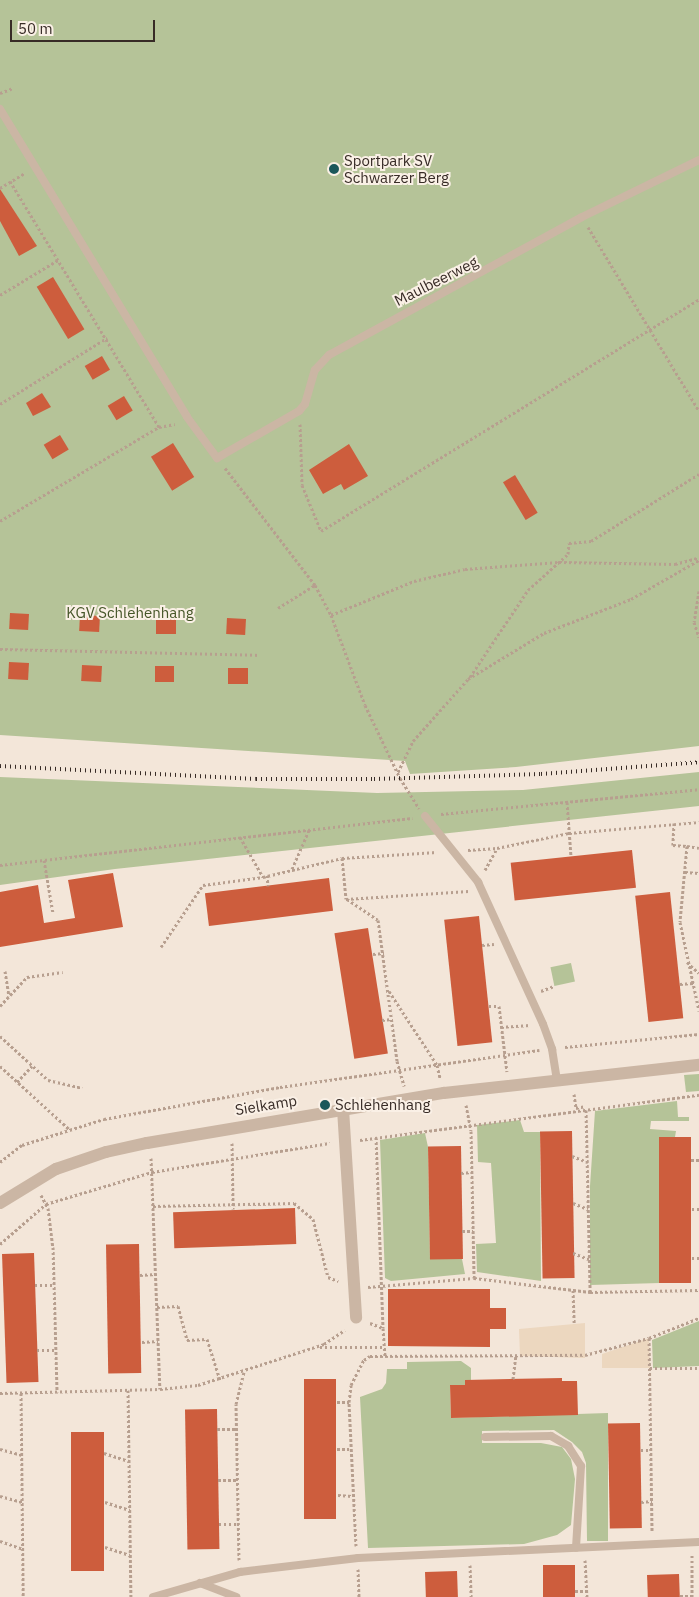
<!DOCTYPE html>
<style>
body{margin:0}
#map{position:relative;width:699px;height:1597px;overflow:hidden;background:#f3e6d9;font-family:"IBM Plex Sans",sans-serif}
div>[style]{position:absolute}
.green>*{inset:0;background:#b5c398;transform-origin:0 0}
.plaza>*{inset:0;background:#ecd7bf}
.building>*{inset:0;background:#cd5d3d;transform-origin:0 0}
.path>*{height:3px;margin-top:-1.5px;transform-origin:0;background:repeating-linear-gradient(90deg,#b79f8f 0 2.5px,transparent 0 5px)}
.lane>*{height:8px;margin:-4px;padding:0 4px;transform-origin:4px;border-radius:4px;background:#cbb6a4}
.street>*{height:12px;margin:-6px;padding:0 6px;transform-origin:6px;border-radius:6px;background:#cbb6a4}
.rail>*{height:4px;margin-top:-2px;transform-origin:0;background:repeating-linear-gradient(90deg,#372b26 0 1px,transparent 0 5px)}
.dots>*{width:14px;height:14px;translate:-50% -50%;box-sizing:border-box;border:2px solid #faf0e6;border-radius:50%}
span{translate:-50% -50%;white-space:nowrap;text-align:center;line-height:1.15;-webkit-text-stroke:4px #faf0e6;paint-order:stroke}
.poi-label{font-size:15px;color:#372b26}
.left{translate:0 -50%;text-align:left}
.street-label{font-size:15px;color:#372b26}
.park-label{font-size:15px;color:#465629}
.scale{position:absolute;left:10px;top:20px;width:145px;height:22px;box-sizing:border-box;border:2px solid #372b26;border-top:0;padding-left:6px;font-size:15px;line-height:18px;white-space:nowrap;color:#372b26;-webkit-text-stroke:4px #faf0e6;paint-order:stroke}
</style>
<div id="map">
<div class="green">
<i style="clip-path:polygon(0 0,699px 0,699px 746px,516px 767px,410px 774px,405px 761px,0 735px)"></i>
<i style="clip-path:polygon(699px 772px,699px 806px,115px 869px,0 885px,0 777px,377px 793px,523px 790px)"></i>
<i style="left:571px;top:963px;width:19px;height:21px;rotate:78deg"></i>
<i style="clip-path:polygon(699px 1074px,699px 1091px,686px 1092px,684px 1075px)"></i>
<i style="clip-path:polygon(677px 1101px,678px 1117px,689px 1117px,689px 1121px,651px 1121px,650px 1129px,676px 1131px,675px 1137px,659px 1137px,660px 1283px,590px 1285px,590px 1186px,595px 1111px)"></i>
<i style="clip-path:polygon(520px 1120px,524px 1132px,540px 1132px,541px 1281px,477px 1272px,476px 1244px,496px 1243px,491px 1163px,478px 1162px,477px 1125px)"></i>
<i style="clip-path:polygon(425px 1133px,428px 1147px,430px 1259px,462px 1259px,465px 1274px,391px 1281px,385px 1278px,380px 1140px)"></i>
<i style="clip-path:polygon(699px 1321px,699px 1366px,653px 1368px,652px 1340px)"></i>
<i style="clip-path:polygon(461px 1361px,471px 1368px,471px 1380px,465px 1380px,465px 1385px,450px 1385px,451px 1418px,608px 1413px,608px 1541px,587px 1541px,586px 1463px,582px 1452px,572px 1442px,554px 1430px,482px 1431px,482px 1443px,541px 1443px,562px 1447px,571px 1459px,575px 1479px,571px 1525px,557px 1535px,524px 1544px,368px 1548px,360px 1397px,382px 1389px,386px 1383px,387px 1369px,407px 1369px,407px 1362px)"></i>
</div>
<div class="plaza">
<i style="clip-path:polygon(585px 1323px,585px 1358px,520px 1356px,519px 1329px)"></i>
<i style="clip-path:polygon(649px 1338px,650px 1368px,602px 1368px,602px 1354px)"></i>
</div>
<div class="building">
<i style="clip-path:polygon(0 189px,37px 246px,19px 256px,0 221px)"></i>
<i style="left:53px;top:277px;width:61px;height:19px;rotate:59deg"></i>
<i style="left:102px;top:356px;width:16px;height:20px;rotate:60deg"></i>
<i style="clip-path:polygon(42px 393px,51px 407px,33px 416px,26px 403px)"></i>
<i style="left:124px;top:396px;width:17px;height:19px;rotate:59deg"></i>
<i style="left:60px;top:435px;width:17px;height:19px;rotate:59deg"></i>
<i style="left:173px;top:443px;width:40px;height:26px;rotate:58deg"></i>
<i style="clip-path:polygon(349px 444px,368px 476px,344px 490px,341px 484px,323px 494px,309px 470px)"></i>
<i style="left:515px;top:475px;width:44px;height:14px;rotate:59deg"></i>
<i style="left:10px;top:613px;width:19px;height:16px;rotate:3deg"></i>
<i style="left:80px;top:615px;width:20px;height:16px;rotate:3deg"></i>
<i style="left:156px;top:618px;width:20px;height:16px"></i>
<i style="left:227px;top:618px;width:19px;height:16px;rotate:3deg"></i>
<i style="left:9px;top:662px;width:20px;height:17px;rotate:3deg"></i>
<i style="left:82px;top:665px;width:20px;height:16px;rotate:3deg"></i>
<i style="left:155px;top:666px;width:19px;height:16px"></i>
<i style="left:228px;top:668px;width:20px;height:16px"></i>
<i style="left:632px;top:850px;width:38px;height:122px;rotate:84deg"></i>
<i style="clip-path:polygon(113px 873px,123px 927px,0 947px,0 892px,38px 885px,44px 923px,75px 918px,68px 880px)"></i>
<i style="left:329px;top:878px;width:33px;height:125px;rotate:83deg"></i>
<i style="left:670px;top:892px;width:127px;height:35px;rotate:84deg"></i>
<i style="left:479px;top:916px;width:127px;height:35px;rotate:84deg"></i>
<i style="left:368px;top:928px;width:127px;height:34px;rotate:81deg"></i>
<i style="left:572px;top:1131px;width:147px;height:32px;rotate:89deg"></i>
<i style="left:659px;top:1137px;width:32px;height:146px"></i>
<i style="left:461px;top:1146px;width:113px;height:33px;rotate:89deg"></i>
<i style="left:295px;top:1208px;width:36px;height:122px;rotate:88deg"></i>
<i style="left:139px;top:1244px;width:129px;height:33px;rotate:89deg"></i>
<i style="left:34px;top:1253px;width:129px;height:32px;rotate:88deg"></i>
<i style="clip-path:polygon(388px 1289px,490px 1289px,490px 1308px,506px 1308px,506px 1329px,490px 1329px,490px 1347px,388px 1346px)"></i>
<i style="clip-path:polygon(562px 1378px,562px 1381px,577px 1381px,578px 1415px,451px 1418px,450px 1385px,465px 1385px,465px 1380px)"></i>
<i style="left:304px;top:1379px;width:32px;height:140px"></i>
<i style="left:217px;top:1409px;width:140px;height:32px;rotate:89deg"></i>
<i style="left:640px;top:1423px;width:105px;height:32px;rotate:89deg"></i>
<i style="left:71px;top:1432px;width:33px;height:139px"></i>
<i style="left:543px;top:1565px;width:32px;height:32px"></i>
<i style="left:457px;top:1571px;width:26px;height:32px;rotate:88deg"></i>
<i style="left:679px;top:1574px;width:23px;height:32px;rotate:88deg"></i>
</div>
<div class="path">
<i style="left:0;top:93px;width:14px;rotate:-21deg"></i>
<i style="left:10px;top:181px;width:288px;rotate:58.8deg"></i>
<i style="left:0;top:188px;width:29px;rotate:-31deg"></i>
<i style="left:588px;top:227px;width:215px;rotate:58.9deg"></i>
<i style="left:0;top:295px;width:68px;rotate:-31.1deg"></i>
<i style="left:0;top:404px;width:126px;rotate:-31.7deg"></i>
<i style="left:300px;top:424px;width:61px;rotate:88.1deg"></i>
<i style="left:302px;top:485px;width:50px;rotate:67.6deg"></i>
<i style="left:321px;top:531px;width:444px;rotate:-31.5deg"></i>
<i style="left:225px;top:468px;width:148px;rotate:52.4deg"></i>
<i style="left:315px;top:585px;width:34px;rotate:62deg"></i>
<i style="left:331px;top:615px;width:96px;rotate:69.3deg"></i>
<i style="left:365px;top:705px;width:81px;rotate:64.4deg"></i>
<i style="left:400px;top:778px;width:36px;rotate:58deg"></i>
<i style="left:0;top:521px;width:185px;rotate:-30.6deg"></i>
<i style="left:159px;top:427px;width:16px;rotate:-11deg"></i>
<i style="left:699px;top:591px;width:31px;rotate:99deg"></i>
<i style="left:694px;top:622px;width:16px;rotate:72deg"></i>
<i style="left:278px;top:608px;width:44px;rotate:-31.9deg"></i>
<i style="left:331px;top:615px;width:90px;rotate:-22.3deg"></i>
<i style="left:414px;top:581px;width:52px;rotate:-13.2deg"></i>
<i style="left:465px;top:569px;width:94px;rotate:-4.3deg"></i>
<i style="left:559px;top:562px;width:116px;rotate:1deg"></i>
<i style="left:675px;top:564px;width:24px;rotate:-15deg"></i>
<i style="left:0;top:649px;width:260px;rotate:1.3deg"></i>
<i style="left:470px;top:677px;width:105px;rotate:-56.3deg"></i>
<i style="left:528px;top:590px;width:54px;rotate:-42deg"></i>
<i style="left:568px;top:554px;width:11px;rotate:-85deg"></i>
<i style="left:569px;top:543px;width:22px;rotate:-5deg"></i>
<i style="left:591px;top:541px;width:127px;rotate:-31.8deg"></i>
<i style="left:398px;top:772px;width:34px;rotate:-64deg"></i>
<i style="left:413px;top:741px;width:83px;rotate:-48.4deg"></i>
<i style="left:468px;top:679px;width:89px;rotate:-31.2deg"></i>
<i style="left:544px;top:633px;width:93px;rotate:-21.3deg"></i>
<i style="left:631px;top:599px;width:78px;rotate:-29.8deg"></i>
<i style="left:567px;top:802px;width:54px;rotate:85.8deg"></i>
<i style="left:441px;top:814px;width:259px;rotate:-5.5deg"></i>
<i style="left:674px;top:823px;width:22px;rotate:93deg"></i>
<i style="left:673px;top:845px;width:14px;rotate:4deg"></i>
<i style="left:687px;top:846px;width:76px;rotate:95.3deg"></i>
<i style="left:680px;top:922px;width:91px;rotate:77.9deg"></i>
<i style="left:240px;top:837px;width:46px;rotate:60.1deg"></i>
<i style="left:687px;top:846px;width:12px;rotate:9deg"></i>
<i style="left:468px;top:850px;width:29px;rotate:-4deg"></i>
<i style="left:342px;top:858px;width:41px;rotate:84.4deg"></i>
<i style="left:346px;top:899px;width:123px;rotate:-3.7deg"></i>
<i style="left:44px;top:860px;width:54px;rotate:80.4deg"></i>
<i style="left:0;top:865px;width:415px;rotate:-6.5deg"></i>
<i style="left:292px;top:869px;width:43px;rotate:-66.4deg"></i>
<i style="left:485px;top:870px;width:25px;rotate:-61deg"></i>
<i style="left:497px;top:848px;width:74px;rotate:-11.8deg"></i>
<i style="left:569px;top:833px;width:130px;rotate:-4.8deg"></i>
<i style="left:685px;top:872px;width:14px;rotate:4deg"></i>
<i style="left:267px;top:875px;width:11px;rotate:85deg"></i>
<i style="left:347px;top:899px;width:37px;rotate:34deg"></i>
<i style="left:378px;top:920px;width:142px;rotate:82.3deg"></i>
<i style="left:397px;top:1061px;width:26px;rotate:74deg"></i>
<i style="left:482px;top:945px;width:12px;rotate:-5deg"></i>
<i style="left:161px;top:947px;width:75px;rotate:-55.9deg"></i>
<i style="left:203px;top:885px;width:61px;rotate:-7.6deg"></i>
<i style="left:263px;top:877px;width:81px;rotate:-13.5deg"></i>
<i style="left:342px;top:858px;width:95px;rotate:-3.6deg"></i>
<i style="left:373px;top:954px;width:11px;rotate:-5deg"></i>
<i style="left:687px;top:962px;width:16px;rotate:43deg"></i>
<i style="left:5px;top:971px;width:25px;rotate:81deg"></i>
<i style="left:680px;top:984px;width:13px;rotate:-4deg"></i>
<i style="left:389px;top:991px;width:88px;rotate:57deg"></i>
<i style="left:437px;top:1065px;width:13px;rotate:77deg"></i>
<i style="left:541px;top:991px;width:14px;rotate:-21deg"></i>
<i style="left:0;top:1006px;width:40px;rotate:-47deg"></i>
<i style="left:27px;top:977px;width:36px;rotate:-8deg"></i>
<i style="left:489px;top:1006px;width:10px"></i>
<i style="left:499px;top:1006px;width:66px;rotate:83.1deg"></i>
<i style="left:382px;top:1020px;width:10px;rotate:-6deg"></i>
<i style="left:501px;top:1027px;width:29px;rotate:-4deg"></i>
<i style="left:0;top:1036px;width:65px;rotate:42.5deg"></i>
<i style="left:48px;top:1080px;width:35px;rotate:13deg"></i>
<i style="left:565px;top:1047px;width:135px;rotate:-5.5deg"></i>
<i style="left:0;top:1066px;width:93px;rotate:42.4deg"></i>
<i style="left:17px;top:1082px;width:22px;rotate:-47deg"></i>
<i style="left:574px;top:1094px;width:14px;rotate:82deg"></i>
<i style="left:576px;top:1108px;width:10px;rotate:-11deg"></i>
<i style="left:466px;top:1105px;width:26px;rotate:79deg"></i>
<i style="left:471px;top:1131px;width:147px;rotate:88.8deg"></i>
<i style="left:586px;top:1110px;width:182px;rotate:88.7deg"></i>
<i style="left:376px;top:1137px;width:191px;rotate:87.9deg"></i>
<i style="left:360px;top:1140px;width:342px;rotate:-7.6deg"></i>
<i style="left:232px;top:1143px;width:66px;rotate:89.1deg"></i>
<i style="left:572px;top:1156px;width:17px;rotate:21deg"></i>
<i style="left:151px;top:1158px;width:231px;rotate:87.8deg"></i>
<i style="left:691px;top:1160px;width:8px"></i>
<i style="left:0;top:1162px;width:28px;rotate:-38deg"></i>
<i style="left:22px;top:1145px;width:86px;rotate:-17.6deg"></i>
<i style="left:104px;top:1119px;width:179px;rotate:-10.3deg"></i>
<i style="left:280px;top:1087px;width:262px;rotate:-8.1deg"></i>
<i style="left:461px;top:1173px;width:11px;rotate:-5deg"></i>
<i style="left:41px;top:1195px;width:15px;rotate:62deg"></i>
<i style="left:48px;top:1208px;width:39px;rotate:83deg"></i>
<i style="left:53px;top:1247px;width:145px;rotate:88.4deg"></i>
<i style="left:573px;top:1203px;width:16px;rotate:22deg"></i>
<i style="left:153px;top:1206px;width:141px;rotate:-1.2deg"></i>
<i style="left:294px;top:1203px;width:25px;rotate:40deg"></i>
<i style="left:313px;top:1219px;width:60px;rotate:75.5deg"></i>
<i style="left:328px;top:1277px;width:11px;rotate:22deg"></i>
<i style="left:692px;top:1209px;width:7px"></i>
<i style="left:462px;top:1231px;width:11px"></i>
<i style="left:0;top:1244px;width:61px;rotate:-41deg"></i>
<i style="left:46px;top:1204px;width:111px;rotate:-16.8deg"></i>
<i style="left:152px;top:1172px;width:180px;rotate:-9.3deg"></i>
<i style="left:573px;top:1253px;width:17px;rotate:21deg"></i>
<i style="left:692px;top:1258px;width:7px"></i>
<i style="left:140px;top:1275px;width:16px;rotate:-4deg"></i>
<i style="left:35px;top:1285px;width:19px"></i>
<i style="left:368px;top:1287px;width:106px;rotate:-4.9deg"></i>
<i style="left:474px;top:1278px;width:117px;rotate:6.9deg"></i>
<i style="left:590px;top:1292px;width:109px;rotate:-1.1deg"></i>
<i style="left:573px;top:1290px;width:34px;rotate:88deg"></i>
<i style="left:157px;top:1307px;width:21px;rotate:-3deg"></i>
<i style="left:178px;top:1306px;width:35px;rotate:75deg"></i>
<i style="left:187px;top:1340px;width:20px;rotate:-3deg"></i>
<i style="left:207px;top:1339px;width:43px;rotate:72.4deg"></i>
<i style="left:370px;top:1323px;width:14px;rotate:21deg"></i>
<i style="left:383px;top:1328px;width:28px;rotate:86deg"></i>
<i style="left:649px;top:1338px;width:54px;rotate:-21.8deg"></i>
<i style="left:142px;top:1342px;width:16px;rotate:-4deg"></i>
<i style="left:320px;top:1347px;width:63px"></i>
<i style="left:37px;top:1350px;width:19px"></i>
<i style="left:650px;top:1368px;width:49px"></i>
<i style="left:513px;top:1379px;width:23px;rotate:-83deg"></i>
<i style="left:128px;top:1390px;width:207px;rotate:89.2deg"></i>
<i style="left:0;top:1393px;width:160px;rotate:-1.4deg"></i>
<i style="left:160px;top:1389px;width:38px;rotate:-6deg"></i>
<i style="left:198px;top:1385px;width:133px;rotate:-18deg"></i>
<i style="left:324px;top:1344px;width:25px;rotate:-34deg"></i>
<i style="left:21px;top:1393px;width:204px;rotate:89.4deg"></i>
<i style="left:337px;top:1402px;width:12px"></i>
<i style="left:217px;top:1429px;width:20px"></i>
<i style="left:0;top:1449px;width:23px;rotate:15deg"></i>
<i style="left:337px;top:1449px;width:15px"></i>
<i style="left:641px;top:1450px;width:10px"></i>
<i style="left:104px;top:1453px;width:26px;rotate:18deg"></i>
<i style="left:218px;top:1480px;width:20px"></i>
<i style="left:338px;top:1495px;width:14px;rotate:4deg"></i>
<i style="left:0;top:1496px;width:23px;rotate:15deg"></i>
<i style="left:105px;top:1502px;width:26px;rotate:18deg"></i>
<i style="left:641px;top:1502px;width:11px;rotate:-5deg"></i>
<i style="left:219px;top:1524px;width:19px"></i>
<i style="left:0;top:1541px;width:24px;rotate:19deg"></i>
<i style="left:356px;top:1546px;width:144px;rotate:-92.8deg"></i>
<i style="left:349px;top:1402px;width:17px;rotate:-83deg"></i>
<i style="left:351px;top:1385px;width:28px;rotate:-63deg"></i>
<i style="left:364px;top:1360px;width:7px;rotate:-34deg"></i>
<i style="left:370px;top:1356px;width:215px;rotate:-0.3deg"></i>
<i style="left:585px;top:1355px;width:66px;rotate:-14.9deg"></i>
<i style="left:649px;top:1338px;width:193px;rotate:89.1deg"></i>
<i style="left:105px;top:1547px;width:26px;rotate:18deg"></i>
<i style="left:692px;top:1555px;width:42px;rotate:90deg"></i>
<i style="left:239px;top:1560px;width:156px;rotate:-91.1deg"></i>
<i style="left:236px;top:1404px;width:33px;rotate:-76deg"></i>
<i style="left:585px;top:1560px;width:37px;rotate:87deg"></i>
<i style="left:470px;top:1565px;width:32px;rotate:88deg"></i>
<i style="left:358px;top:1569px;width:28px;rotate:88deg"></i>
<i style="left:575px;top:1591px;width:11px"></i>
<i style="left:680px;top:1596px;width:12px"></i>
</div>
<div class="lane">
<i style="left:0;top:109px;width:360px;rotate:58.7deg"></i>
<i style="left:187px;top:417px;width:51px;rotate:53.8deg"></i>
<i style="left:217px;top:458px;width:95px;rotate:-29.8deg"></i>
<i style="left:299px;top:411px;width:9px;rotate:-49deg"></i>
<i style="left:305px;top:404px;width:35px;rotate:-74deg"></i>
<i style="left:315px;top:370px;width:21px;rotate:-47deg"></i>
<i style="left:329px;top:355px;width:288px;rotate:-28.6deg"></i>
<i style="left:582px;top:217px;width:130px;rotate:-26deg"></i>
<i style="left:425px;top:816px;width:85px;rotate:51.2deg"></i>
<i style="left:478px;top:882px;width:156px;rotate:65.4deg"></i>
<i style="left:543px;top:1024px;width:27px;rotate:70deg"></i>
<i style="left:552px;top:1049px;width:31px;rotate:81deg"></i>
<i style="left:485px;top:1437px;width:66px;rotate:-0.9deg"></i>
<i style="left:551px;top:1436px;width:20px;rotate:30deg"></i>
<i style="left:568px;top:1446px;width:24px;rotate:57deg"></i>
<i style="left:581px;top:1466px;width:82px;rotate:93.5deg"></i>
<i style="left:200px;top:1583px;width:39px;rotate:21deg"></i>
<i style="left:153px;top:1597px;width:91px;rotate:-16deg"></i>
<i style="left:240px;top:1572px;width:119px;rotate:-6.8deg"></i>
<i style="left:358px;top:1558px;width:341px;rotate:-2.7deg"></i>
</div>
<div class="street">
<i style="left:343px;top:1109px;width:209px;rotate:86.4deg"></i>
<i style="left:0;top:1203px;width:66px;rotate:-31.3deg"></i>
<i style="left:56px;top:1169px;width:53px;rotate:-18.8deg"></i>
<i style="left:106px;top:1152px;width:42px;rotate:-12.4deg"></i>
<i style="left:147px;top:1143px;width:301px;rotate:-9.6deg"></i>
<i style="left:444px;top:1093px;width:257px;rotate:-6.3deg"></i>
</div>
<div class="rail">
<i style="left:0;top:766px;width:256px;rotate:2.9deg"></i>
<i style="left:256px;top:779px;width:118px"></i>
<i style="left:374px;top:779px;width:167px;rotate:-1.7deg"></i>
<i style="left:541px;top:774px;width:158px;rotate:-4.3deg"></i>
</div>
<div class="dots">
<i style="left:334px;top:169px;background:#1a575a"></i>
<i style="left:325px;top:1105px;background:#1a575a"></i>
</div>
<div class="poi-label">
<span class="left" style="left:344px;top:169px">Sportpark SV<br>Schwarzer Berg</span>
<span class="left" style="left:335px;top:1105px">Schlehenhang</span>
</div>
<div class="street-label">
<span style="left:436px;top:281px;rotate:-27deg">Maulbeerweg</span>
<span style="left:266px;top:1105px;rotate:-9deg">Sielkamp</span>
</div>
<div class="park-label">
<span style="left:130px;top:613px">KGV Schlehenhang</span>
</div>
<div class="scale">50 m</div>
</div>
